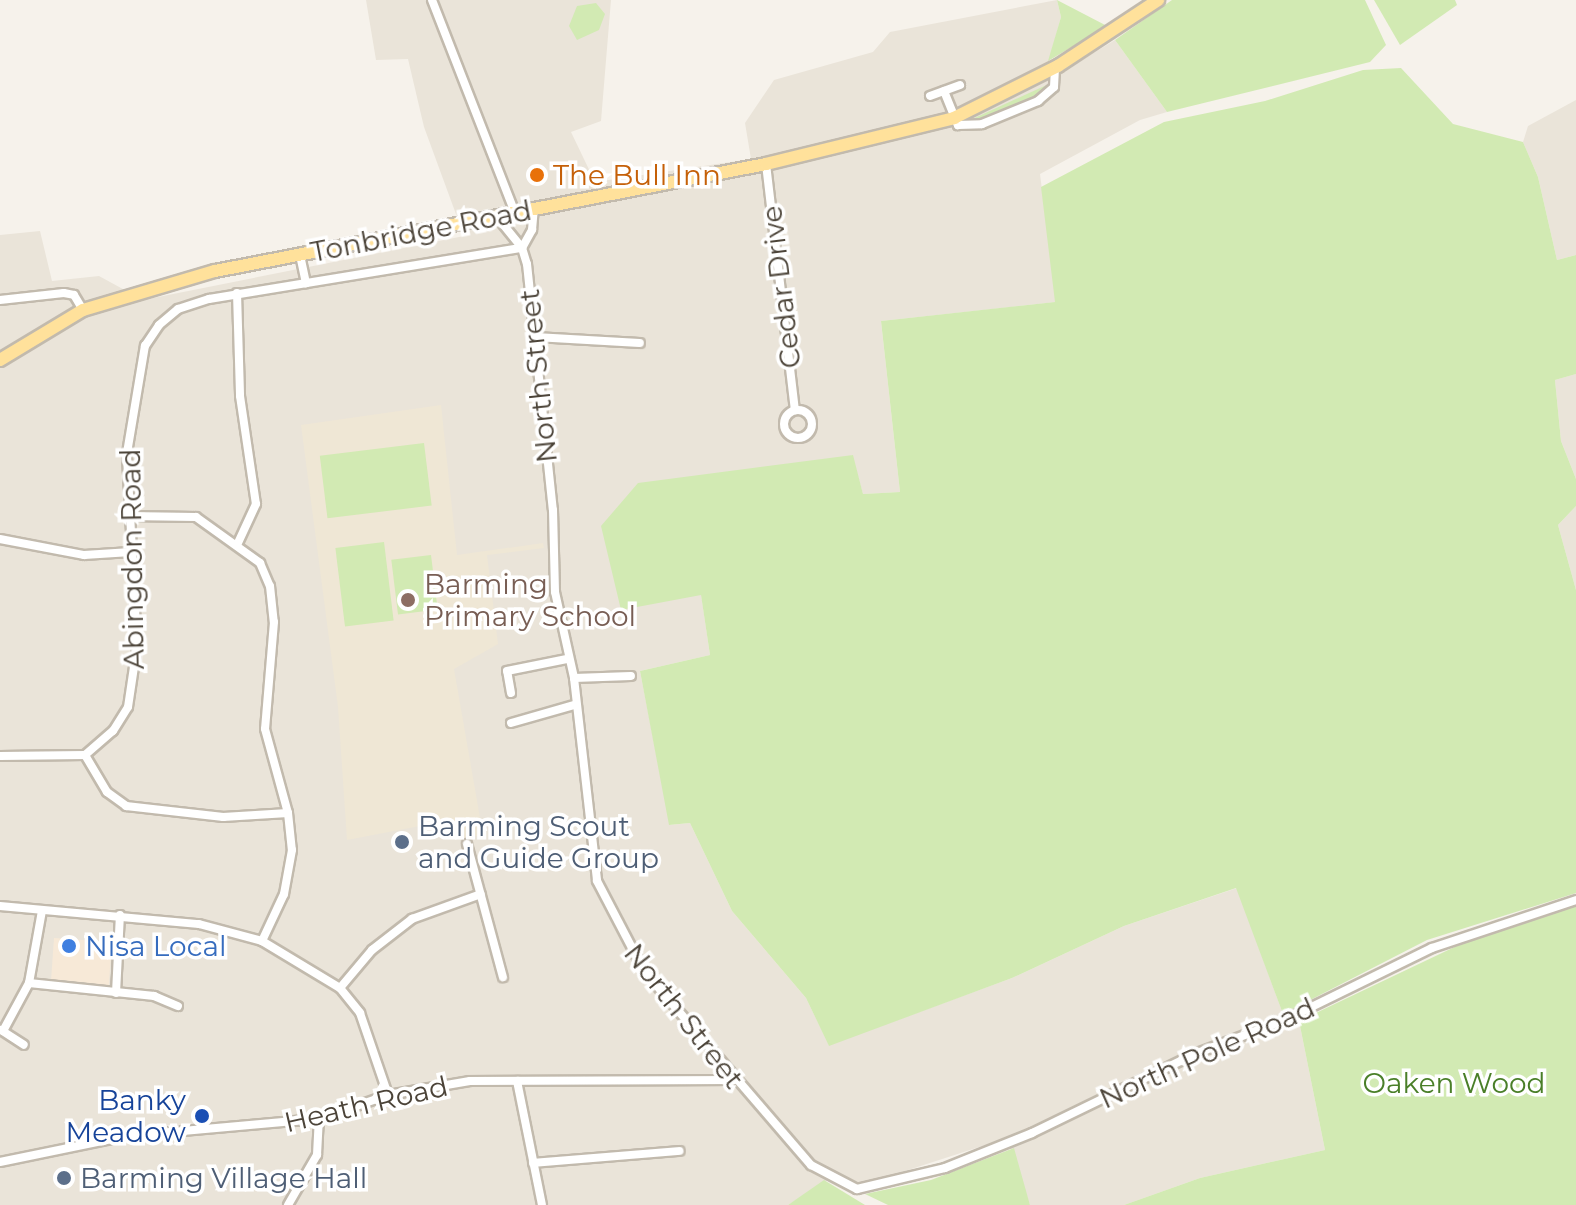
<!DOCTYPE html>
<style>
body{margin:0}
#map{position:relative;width:1576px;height:1205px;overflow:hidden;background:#f6f2eb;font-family:Montserrat,sans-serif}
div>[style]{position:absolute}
.residential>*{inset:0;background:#eae4d9}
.commercial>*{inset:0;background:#f7e9d7;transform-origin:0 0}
.education>*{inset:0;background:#efe7d5}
.green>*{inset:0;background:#d2eab3;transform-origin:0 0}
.roads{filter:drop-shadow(2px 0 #c2baad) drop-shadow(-2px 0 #c2baad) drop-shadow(0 2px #c2baad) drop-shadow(0 -2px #c2baad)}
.minor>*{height:8px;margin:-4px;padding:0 4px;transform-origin:4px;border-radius:4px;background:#fff}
.minor>.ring{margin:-4px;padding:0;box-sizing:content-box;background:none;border:8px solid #fff;border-radius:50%}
.primary>*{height:12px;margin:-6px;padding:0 6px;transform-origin:6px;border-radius:6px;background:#ffe19b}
.dots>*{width:22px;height:22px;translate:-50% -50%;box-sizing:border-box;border:4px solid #fff;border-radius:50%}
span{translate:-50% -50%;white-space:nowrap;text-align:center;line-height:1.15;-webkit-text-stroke:7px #fff;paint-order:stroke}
.food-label{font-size:28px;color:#c56008}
.left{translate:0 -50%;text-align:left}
.street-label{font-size:28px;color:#4b4338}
.education-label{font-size:28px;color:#785e54}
.service-label{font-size:28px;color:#4e5e75}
.shop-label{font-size:28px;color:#366cbe}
.park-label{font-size:28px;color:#4a7f29}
.transit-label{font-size:28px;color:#164399}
.right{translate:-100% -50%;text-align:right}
</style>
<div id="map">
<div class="residential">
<i style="clip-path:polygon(366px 0,611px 0,601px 121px,571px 132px,595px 182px,751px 159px,745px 123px,774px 80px,873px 52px,890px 32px,1057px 0,1061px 17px,1049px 61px,1067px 69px,1115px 40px,1167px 112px,1140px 120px,1040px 174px,1056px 302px,881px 321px,900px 492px,863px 494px,852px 455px,701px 594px,710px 655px,640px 671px,670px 825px,690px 823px,732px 911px,806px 998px,829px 1045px,1012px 978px,1124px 926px,1237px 888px,1283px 1014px,1299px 1021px,1325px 1150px,1200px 1178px,1124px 1205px,1030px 1205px,1007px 1138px,865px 1184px,836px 1175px,788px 1205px,0 1205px,0 235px,40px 231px,52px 281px,99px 276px,143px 300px,464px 236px,424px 127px,408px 59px,376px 60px)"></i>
<i style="clip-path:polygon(1576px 100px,1576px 255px,1557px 260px,1538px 177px,1523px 142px,1528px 126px)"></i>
<i style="clip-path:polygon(1576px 374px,1576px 479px,1561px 441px,1555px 380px)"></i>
<i style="clip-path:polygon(1576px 506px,1576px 590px,1558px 525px)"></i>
</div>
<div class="commercial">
<i style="left:54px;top:938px;width:58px;height:44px;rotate:4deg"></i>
</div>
<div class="education">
<i style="clip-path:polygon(441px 405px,457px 555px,543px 543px,544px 548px,487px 555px,498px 644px,454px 669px,483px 835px,462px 838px,454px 822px,446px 821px,347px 840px,338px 707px,301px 425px)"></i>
</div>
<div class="green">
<i style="clip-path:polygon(1057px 0,1107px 26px,1048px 61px,1061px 17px)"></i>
<i style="clip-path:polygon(1172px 0,1365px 0,1386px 45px,1370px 62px,1167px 112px,1115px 40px)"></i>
<i style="clip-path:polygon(1374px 0,1455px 0,1457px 5px,1400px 45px)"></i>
<i style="clip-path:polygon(596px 3px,605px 14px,599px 30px,577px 40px,569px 26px,577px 6px)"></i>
<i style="clip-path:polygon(1401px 68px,1453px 124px,1523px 142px,1538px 177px,1557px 260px,1576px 255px,1576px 374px,1555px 380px,1561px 441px,1576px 479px,1576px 506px,1558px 525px,1576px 590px,1576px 893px,1427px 940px,1283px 1014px,1236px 888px,1124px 926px,1012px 978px,829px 1046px,806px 998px,732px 911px,690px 823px,669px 825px,640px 671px,710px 655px,701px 595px,621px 610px,601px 526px,638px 483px,853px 455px,863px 494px,900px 492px,881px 321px,1055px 302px,1041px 187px,1164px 122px,1265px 101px,1363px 70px)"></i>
<i style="clip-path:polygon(1051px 83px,1033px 99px,998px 115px,968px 121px)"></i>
<i style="left:424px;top:443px;width:63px;height:105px;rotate:83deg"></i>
<i style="left:384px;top:542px;width:79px;height:49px;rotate:83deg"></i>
<i style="left:431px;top:555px;width:55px;height:40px;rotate:83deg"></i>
<i style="clip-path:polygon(1576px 901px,1576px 1205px,1124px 1205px,1200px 1178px,1325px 1150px,1299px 1021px,1465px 942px)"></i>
<i style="clip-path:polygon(1014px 1148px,1030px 1205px,888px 1205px,865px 1194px,931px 1180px)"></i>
<i style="clip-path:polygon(824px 1180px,865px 1205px,788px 1205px)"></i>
</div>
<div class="roads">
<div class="minor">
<i style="left:432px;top:0;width:229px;rotate:68.7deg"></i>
<i style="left:944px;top:91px;width:37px;rotate:68deg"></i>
<i style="left:958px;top:125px;width:24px;rotate:-2deg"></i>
<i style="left:982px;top:124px;width:61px;rotate:-22.3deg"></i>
<i style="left:1038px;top:101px;width:21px;rotate:-41deg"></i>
<i style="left:1054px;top:87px;width:19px;rotate:-87deg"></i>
<i style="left:930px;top:96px;width:32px;rotate:-20deg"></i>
<i style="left:766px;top:164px;width:248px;rotate:83.3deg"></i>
<i style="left:497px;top:217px;width:40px;rotate:51deg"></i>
<i style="left:522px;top:248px;width:17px;rotate:73deg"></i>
<i style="left:527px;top:264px;width:247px;rotate:84deg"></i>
<i style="left:553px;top:510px;width:82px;rotate:88.6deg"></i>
<i style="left:555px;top:592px;width:88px;rotate:77.5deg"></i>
<i style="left:574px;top:678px;width:204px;rotate:83.5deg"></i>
<i style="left:597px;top:881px;width:102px;rotate:62.4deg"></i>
<i style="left:644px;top:971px;width:256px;rotate:49.3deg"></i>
<i style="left:811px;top:1165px;width:52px;rotate:27.6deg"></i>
<i style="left:857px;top:1189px;width:90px;rotate:-13.4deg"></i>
<i style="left:945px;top:1168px;width:94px;rotate:-21.9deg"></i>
<i style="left:1032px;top:1133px;width:183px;rotate:-25.9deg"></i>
<i style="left:1197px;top:1053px;width:96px;rotate:-20.7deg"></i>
<i style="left:1287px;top:1019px;width:161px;rotate:-26.1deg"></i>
<i style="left:1432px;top:948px;width:152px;rotate:-18.4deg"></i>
<i style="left:522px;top:248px;width:21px;rotate:-61deg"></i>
<i style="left:532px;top:230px;width:21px;rotate:-85deg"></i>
<i style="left:300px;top:255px;width:29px;rotate:78deg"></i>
<i style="left:237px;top:293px;width:103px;rotate:88.3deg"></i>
<i style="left:240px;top:396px;width:109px;rotate:81.6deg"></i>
<i style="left:256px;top:504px;width:43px;rotate:114.8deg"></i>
<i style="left:0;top:300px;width:64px;rotate:-6.2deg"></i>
<i style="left:64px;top:293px;width:10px;rotate:11deg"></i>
<i style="left:74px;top:295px;width:17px;rotate:59deg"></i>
<i style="left:535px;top:337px;width:105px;rotate:3.3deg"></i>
<i class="ring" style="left:784px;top:410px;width:20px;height:20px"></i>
<i style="left:127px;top:516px;width:69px;rotate:0.8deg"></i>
<i style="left:196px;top:517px;width:79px;rotate:35.7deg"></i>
<i style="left:260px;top:563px;width:25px;rotate:67deg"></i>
<i style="left:270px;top:586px;width:36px;rotate:84deg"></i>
<i style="left:274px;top:622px;width:107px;rotate:94.8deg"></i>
<i style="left:265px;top:729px;width:87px;rotate:74.7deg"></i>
<i style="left:288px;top:813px;width:37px;rotate:84deg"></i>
<i style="left:292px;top:850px;width:45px;rotate:100.3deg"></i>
<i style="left:284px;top:894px;width:52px;rotate:115.1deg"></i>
<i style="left:0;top:539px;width:86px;rotate:10.8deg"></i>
<i style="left:84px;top:555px;width:47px;rotate:-3.7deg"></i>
<i style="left:574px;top:678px;width:57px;rotate:-2deg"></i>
<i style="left:511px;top:693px;width:22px;rotate:-100deg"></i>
<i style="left:507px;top:671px;width:61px;rotate:-11.3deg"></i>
<i style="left:511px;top:723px;width:66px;rotate:-15.9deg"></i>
<i style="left:85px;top:755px;width:43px;rotate:59.3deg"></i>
<i style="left:107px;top:792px;width:24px;rotate:36deg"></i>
<i style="left:126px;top:806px;width:98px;rotate:6.5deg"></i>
<i style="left:223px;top:817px;width:65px;rotate:-3.5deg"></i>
<i style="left:0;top:756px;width:85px;rotate:-0.7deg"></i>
<i style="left:85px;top:755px;width:37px;rotate:-41deg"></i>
<i style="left:113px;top:731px;width:28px;rotate:-58deg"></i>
<i style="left:128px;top:707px;width:61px;rotate:-81.5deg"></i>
<i style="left:137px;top:647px;width:194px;rotate:-93deg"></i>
<i style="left:127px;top:453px;width:109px;rotate:-80.5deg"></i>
<i style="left:145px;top:346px;width:25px;rotate:-56deg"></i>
<i style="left:159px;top:325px;width:25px;rotate:-40deg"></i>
<i style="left:178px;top:309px;width:33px;rotate:-18deg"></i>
<i style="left:209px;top:299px;width:317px;rotate:-9.3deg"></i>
<i style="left:467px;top:844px;width:138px;rotate:74.9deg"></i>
<i style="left:0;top:906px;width:200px;rotate:5.2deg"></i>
<i style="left:199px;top:924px;width:65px;rotate:15.1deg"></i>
<i style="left:262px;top:941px;width:91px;rotate:31.1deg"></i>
<i style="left:340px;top:988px;width:32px;rotate:51deg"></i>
<i style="left:360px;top:1013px;width:87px;rotate:71.1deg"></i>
<i style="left:29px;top:983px;width:126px;rotate:5.9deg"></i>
<i style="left:154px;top:996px;width:26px;rotate:23deg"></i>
<i style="left:340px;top:988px;width:50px;rotate:-49.9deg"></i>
<i style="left:372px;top:950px;width:51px;rotate:-37.8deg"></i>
<i style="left:412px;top:919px;width:73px;rotate:-19.9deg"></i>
<i style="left:116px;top:993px;width:78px;rotate:-87.1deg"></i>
<i style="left:1px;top:1030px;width:27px;rotate:33deg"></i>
<i style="left:3px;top:1031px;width:55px;rotate:-61.6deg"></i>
<i style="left:29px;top:983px;width:73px;rotate:-79.8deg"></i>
<i style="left:517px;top:1081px;width:126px;rotate:78.6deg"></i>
<i style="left:0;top:1162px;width:130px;rotate:-11.6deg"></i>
<i style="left:127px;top:1136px;width:193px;rotate:-5.1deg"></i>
<i style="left:319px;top:1119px;width:73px;rotate:-19.2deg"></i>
<i style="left:388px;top:1095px;width:83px;rotate:-9.7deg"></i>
<i style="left:470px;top:1081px;width:264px;rotate:-0.2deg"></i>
<i style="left:533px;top:1163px;width:147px;rotate:-4.7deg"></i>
<i style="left:288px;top:1205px;width:58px;rotate:-59.9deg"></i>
<i style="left:317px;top:1155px;width:36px;rotate:-87deg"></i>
</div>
<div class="primary">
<i style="left:0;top:360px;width:97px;rotate:-31.1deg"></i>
<i style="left:83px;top:310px;width:138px;rotate:-16.5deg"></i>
<i style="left:215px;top:271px;width:561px;rotate:-10.99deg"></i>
<i style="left:766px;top:164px;width:194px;rotate:-13.7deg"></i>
<i style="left:954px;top:118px;width:116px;rotate:-26.6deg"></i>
<i style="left:1058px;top:66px;width:120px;rotate:-33.4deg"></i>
</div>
</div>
<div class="dots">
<i style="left:537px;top:175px;background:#e8710a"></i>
<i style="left:408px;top:600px;background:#8d6e63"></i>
<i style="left:402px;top:842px;background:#5c6f8a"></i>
<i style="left:69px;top:946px;background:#3f7fe0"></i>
<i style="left:202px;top:1116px;background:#1a4fb4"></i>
<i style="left:64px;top:1178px;background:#5c6f8a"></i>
</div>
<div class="food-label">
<span class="left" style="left:553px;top:175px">The Bull Inn</span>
</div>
<div class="street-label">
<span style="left:421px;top:231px;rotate:-11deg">Tonbridge Road</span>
<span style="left:781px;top:287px;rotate:-97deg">Cedar Drive</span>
<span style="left:538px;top:376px;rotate:-96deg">North Street</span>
<span style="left:132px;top:559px;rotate:-91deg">Abingdon Road</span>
<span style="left:684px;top:1016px;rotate:52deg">North Street</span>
<span style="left:1207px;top:1053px;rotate:-24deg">North Pole Road</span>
<span style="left:366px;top:1104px;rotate:-13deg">Heath Road</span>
</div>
<div class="education-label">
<span class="left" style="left:424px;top:600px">Barming<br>Primary School</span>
</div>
<div class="service-label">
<span class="left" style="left:418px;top:842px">Barming Scout<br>and Guide Group</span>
<span class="left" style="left:80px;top:1178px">Barming Village Hall</span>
</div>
<div class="shop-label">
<span class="left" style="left:85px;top:946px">Nisa Local</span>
</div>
<div class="park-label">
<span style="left:1454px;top:1083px">Oaken Wood</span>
</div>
<div class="transit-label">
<span class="right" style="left:186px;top:1116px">Banky<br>Meadow</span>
</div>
</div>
